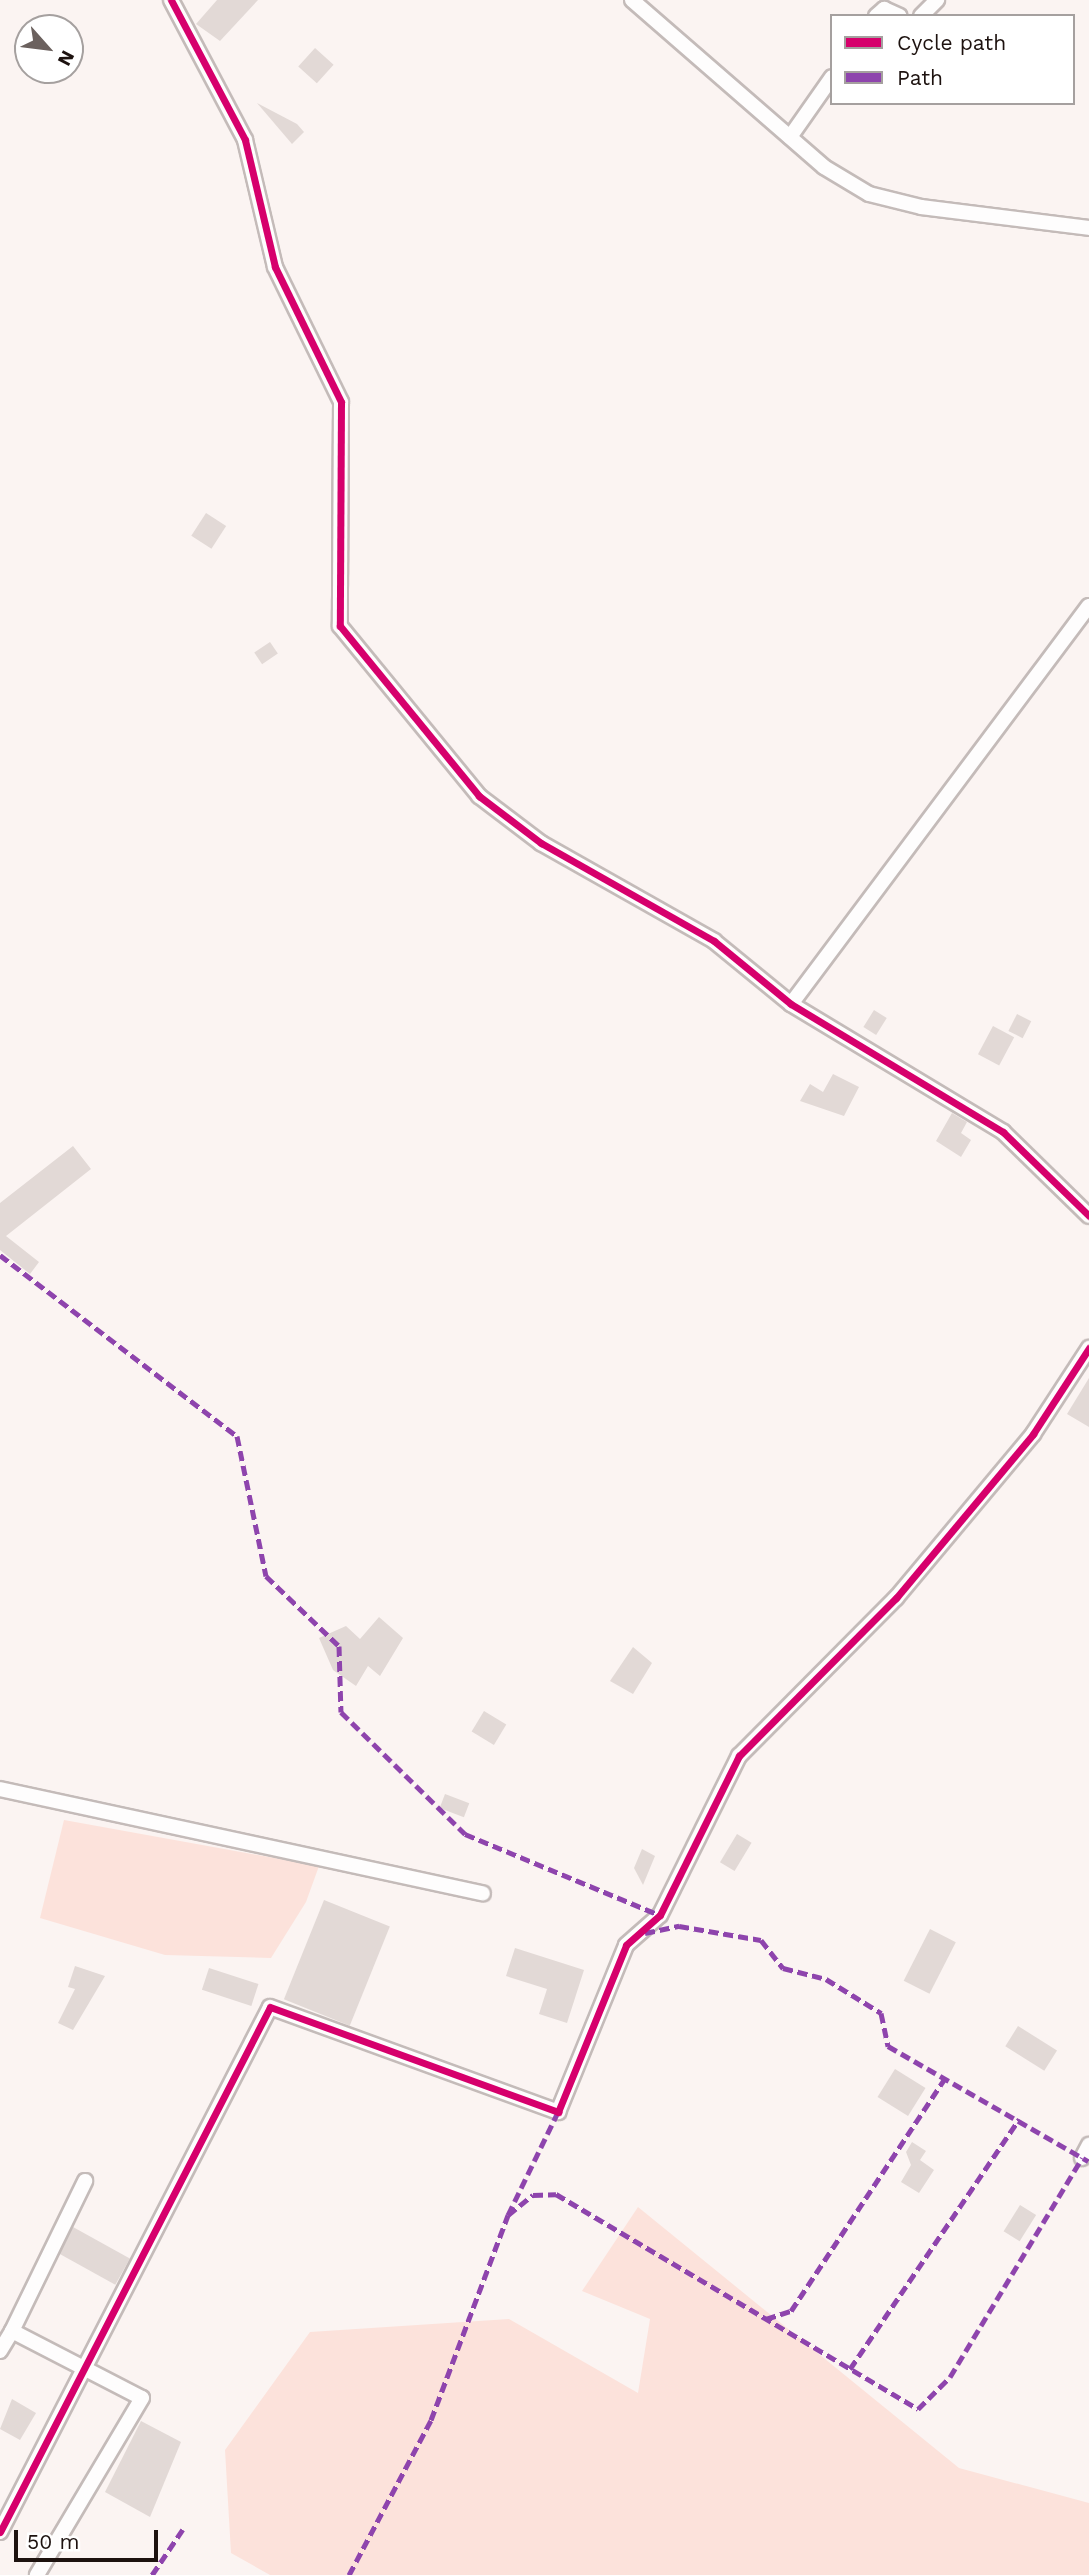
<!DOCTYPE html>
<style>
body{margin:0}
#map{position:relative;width:1089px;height:2575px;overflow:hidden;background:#fbf4f2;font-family:"Work Sans",sans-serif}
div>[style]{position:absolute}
.green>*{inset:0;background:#fce2db}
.building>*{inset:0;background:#e2d9d6;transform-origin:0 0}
.roads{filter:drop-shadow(2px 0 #c4bbb9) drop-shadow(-2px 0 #c4bbb9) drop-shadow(0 2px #c4bbb9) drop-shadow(0 -2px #c4bbb9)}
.minor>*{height:14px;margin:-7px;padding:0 7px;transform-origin:7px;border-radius:7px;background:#fefdfd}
.quiet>*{height:5px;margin-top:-2.5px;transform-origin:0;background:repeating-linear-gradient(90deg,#8e44ad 0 10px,transparent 0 15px)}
.cycleway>*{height:7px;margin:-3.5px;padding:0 3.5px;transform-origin:3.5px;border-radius:3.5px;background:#d6006c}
span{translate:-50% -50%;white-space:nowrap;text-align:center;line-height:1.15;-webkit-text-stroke:5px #fff;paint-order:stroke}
.legend{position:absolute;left:830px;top:14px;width:245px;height:91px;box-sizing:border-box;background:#fff;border:2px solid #a5a09f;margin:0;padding:9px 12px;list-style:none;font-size:21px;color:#1d120f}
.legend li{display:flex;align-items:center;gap:14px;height:35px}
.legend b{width:35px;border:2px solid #a5a09f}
.north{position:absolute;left:14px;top:14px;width:70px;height:70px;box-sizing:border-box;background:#fff;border:2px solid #a5a09f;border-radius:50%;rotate:118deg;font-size:19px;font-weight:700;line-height:28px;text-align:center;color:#1d120f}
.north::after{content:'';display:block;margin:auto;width:24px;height:32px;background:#6b615e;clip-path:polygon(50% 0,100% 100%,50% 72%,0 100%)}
.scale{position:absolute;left:14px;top:2530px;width:144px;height:32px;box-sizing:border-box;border:4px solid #1d120f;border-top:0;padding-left:9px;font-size:21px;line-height:24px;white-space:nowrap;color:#1d120f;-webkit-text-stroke:5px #fff;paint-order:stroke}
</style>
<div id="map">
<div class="green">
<i style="clip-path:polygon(64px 1820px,319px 1866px,306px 1902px,271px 1958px,165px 1955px,40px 1918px)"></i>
<i style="clip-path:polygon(638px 2207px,959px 2468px,1089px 2503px,1089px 2575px,270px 2575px,231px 2553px,225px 2450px,310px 2332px,509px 2319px,638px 2393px,650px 2319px,582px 2291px)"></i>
</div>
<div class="building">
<i style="clip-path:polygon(217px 0,258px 0,220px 41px,196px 24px)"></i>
<i style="left:315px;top:48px;width:25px;height:25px;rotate:42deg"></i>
<i style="clip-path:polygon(257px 103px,297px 124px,304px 132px,292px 144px)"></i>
<i style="left:206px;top:513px;width:24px;height:27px;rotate:33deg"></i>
<i style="left:270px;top:642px;width:14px;height:19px;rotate:56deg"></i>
<i style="left:874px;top:1010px;width:15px;height:20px;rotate:32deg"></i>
<i style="left:1017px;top:1014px;width:16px;height:19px;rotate:27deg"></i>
<i style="left:993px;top:1026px;width:24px;height:32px;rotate:28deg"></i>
<i style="clip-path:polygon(833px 1074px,859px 1087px,844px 1116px,800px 1101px,810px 1084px,823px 1092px)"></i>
<i style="clip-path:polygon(952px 1113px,967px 1122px,961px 1133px,971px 1140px,961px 1157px,936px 1141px)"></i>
<i style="clip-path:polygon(73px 1146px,91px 1169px,6px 1236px,39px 1262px,30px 1274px,0 1250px,0 1203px)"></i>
<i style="clip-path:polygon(1089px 1378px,1089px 1427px,1067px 1414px)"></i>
<i style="clip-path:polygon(379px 1617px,403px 1638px,380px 1676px,368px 1666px,356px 1686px,333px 1670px,319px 1638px,346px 1626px,360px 1639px)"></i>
<i style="clip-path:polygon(633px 1647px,652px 1663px,633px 1694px,610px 1681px)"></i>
<i style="left:484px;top:1711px;width:26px;height:24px;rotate:31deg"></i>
<i style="left:445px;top:1794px;width:26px;height:15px;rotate:21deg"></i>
<i style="left:737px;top:1834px;width:17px;height:33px;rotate:31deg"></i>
<i style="clip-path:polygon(642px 1849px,655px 1856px,643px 1885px,634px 1868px)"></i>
<i style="left:324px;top:1900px;width:71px;height:107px;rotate:22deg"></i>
<i style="left:930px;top:1929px;width:29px;height:58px;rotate:27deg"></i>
<i style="clip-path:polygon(515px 1948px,584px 1970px,567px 2023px,539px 2014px,547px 1989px,506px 1976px)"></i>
<i style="clip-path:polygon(75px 1966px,105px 1976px,73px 2030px,58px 2023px,75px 1989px,68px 1987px)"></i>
<i style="left:209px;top:1968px;width:52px;height:23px;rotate:18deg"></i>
<i style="left:1018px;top:2026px;width:46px;height:24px;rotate:32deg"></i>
<i style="left:895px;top:2069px;width:36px;height:33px;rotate:32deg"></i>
<i style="clip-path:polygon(912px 2142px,926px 2151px,920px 2160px,934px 2170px,919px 2193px,901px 2182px,911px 2165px,906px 2152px)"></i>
<i style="left:1020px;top:2205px;width:19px;height:31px;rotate:32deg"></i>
<i style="left:73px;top:2227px;width:65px;height:30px;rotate:29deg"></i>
<i style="clip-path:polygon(12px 2399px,36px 2413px,20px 2440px,0 2429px)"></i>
<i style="clip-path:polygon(141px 2421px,181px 2442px,150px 2517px,105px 2492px)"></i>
</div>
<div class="roads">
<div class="minor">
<i style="left:171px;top:0;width:158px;rotate:62.1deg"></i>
<i style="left:245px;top:140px;width:130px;rotate:76.7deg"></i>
<i style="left:275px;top:267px;width:150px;rotate:63.9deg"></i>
<i style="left:341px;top:402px;width:224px;rotate:90.3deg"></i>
<i style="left:340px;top:626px;width:220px;rotate:50.7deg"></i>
<i style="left:479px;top:796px;width:78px;rotate:37.2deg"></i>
<i style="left:541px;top:843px;width:199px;rotate:29.5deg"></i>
<i style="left:714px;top:941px;width:99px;rotate:39.3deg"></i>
<i style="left:791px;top:1004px;width:248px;rotate:31.1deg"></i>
<i style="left:1003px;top:1132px;width:120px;rotate:44.3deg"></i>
<i style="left:632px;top:0;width:254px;rotate:41deg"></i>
<i style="left:824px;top:167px;width:52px;rotate:31deg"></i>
<i style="left:869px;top:194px;width:54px;rotate:14deg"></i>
<i style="left:921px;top:207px;width:169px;rotate:7.1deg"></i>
<i style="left:876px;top:16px;width:11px;rotate:-41deg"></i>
<i style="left:884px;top:9px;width:17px;rotate:24deg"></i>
<i style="left:921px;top:16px;width:23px;rotate:-45deg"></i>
<i style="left:790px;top:137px;width:73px;rotate:-55deg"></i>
<i style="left:791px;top:1004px;width:497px;rotate:-53.2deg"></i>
<i style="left:0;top:1789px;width:494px;rotate:12.2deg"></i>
<i style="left:1082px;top:2158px;width:15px;rotate:-62deg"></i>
<i style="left:12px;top:2331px;width:167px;rotate:-64deg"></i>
<i style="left:0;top:2351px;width:23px;rotate:-59deg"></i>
<i style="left:12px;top:2331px;width:146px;rotate:27.3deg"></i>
<i style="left:142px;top:2398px;width:206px;rotate:120.7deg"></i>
<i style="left:0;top:2532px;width:590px;rotate:-62.78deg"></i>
<i style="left:270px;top:2007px;width:307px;rotate:20deg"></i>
<i style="left:558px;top:2112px;width:180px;rotate:-67.8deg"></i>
<i style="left:626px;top:1945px;width:45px;rotate:-41.4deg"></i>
<i style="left:660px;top:1915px;width:178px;rotate:-63.6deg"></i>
<i style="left:739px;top:1756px;width:223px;rotate:-45.2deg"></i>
<i style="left:896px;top:1598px;width:214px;rotate:-50.1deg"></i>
<i style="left:1033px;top:1434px;width:103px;rotate:-56.9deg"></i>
</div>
</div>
<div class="quiet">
<i style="left:0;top:1255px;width:298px;rotate:37.4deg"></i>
<i style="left:237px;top:1436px;width:143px;rotate:78.3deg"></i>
<i style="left:266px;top:1576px;width:101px;rotate:43.8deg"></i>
<i style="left:339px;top:1646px;width:66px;rotate:88.3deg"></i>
<i style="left:341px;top:1712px;width:174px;rotate:44.5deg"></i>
<i style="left:465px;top:1834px;width:211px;rotate:22.6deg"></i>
<i style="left:645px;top:1933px;width:35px;rotate:-12deg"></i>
<i style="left:679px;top:1926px;width:83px;rotate:9.7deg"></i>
<i style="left:761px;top:1940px;width:36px;rotate:52deg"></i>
<i style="left:783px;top:1968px;width:44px;rotate:14.3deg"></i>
<i style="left:826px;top:1979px;width:65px;rotate:31.7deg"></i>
<i style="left:881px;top:2013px;width:34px;rotate:78deg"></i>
<i style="left:888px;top:2046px;width:231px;rotate:29.9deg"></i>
<i style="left:508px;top:2215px;width:32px;rotate:-39deg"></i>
<i style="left:533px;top:2195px;width:23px;rotate:-2deg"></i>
<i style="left:556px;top:2194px;width:421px;rotate:30.7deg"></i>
<i style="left:918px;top:2409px;width:45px;rotate:-45deg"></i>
<i style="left:950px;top:2377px;width:256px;rotate:-58.9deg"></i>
<i style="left:766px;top:2319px;width:26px;rotate:-18deg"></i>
<i style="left:791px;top:2311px;width:281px;rotate:-56.5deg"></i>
<i style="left:850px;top:2369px;width:302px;rotate:-55.9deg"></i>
<i style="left:152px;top:2575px;width:55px;rotate:-56deg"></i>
<i style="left:349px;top:2575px;width:175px;rotate:-62.1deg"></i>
<i style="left:431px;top:2420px;width:219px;rotate:-69.4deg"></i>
<i style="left:508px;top:2215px;width:114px;rotate:-64.1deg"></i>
</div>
<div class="cycleway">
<i style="left:171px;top:0;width:158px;rotate:62.1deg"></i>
<i style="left:245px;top:140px;width:130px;rotate:76.7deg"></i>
<i style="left:275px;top:267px;width:150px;rotate:63.9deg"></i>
<i style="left:341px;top:402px;width:224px;rotate:90.3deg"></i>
<i style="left:340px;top:626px;width:220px;rotate:50.7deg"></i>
<i style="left:479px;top:796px;width:78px;rotate:37.2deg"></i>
<i style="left:541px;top:843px;width:199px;rotate:29.5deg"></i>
<i style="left:714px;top:941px;width:99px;rotate:39.3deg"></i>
<i style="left:791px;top:1004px;width:248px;rotate:31.1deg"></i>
<i style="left:1003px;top:1132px;width:120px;rotate:44.3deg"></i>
<i style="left:0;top:2532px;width:590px;rotate:-62.78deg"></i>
<i style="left:270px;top:2007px;width:307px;rotate:20deg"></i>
<i style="left:558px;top:2112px;width:180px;rotate:-67.8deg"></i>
<i style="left:626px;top:1945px;width:45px;rotate:-41.4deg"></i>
<i style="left:660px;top:1915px;width:178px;rotate:-63.6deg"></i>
<i style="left:739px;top:1756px;width:223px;rotate:-45.2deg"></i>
<i style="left:896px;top:1598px;width:214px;rotate:-50.1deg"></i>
<i style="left:1033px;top:1434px;width:103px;rotate:-56.9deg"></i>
</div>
<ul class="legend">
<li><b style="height:9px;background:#d6006c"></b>Cycle path</li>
<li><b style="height:9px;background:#8e44ad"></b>Path</li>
</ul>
<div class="north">N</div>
<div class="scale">50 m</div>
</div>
